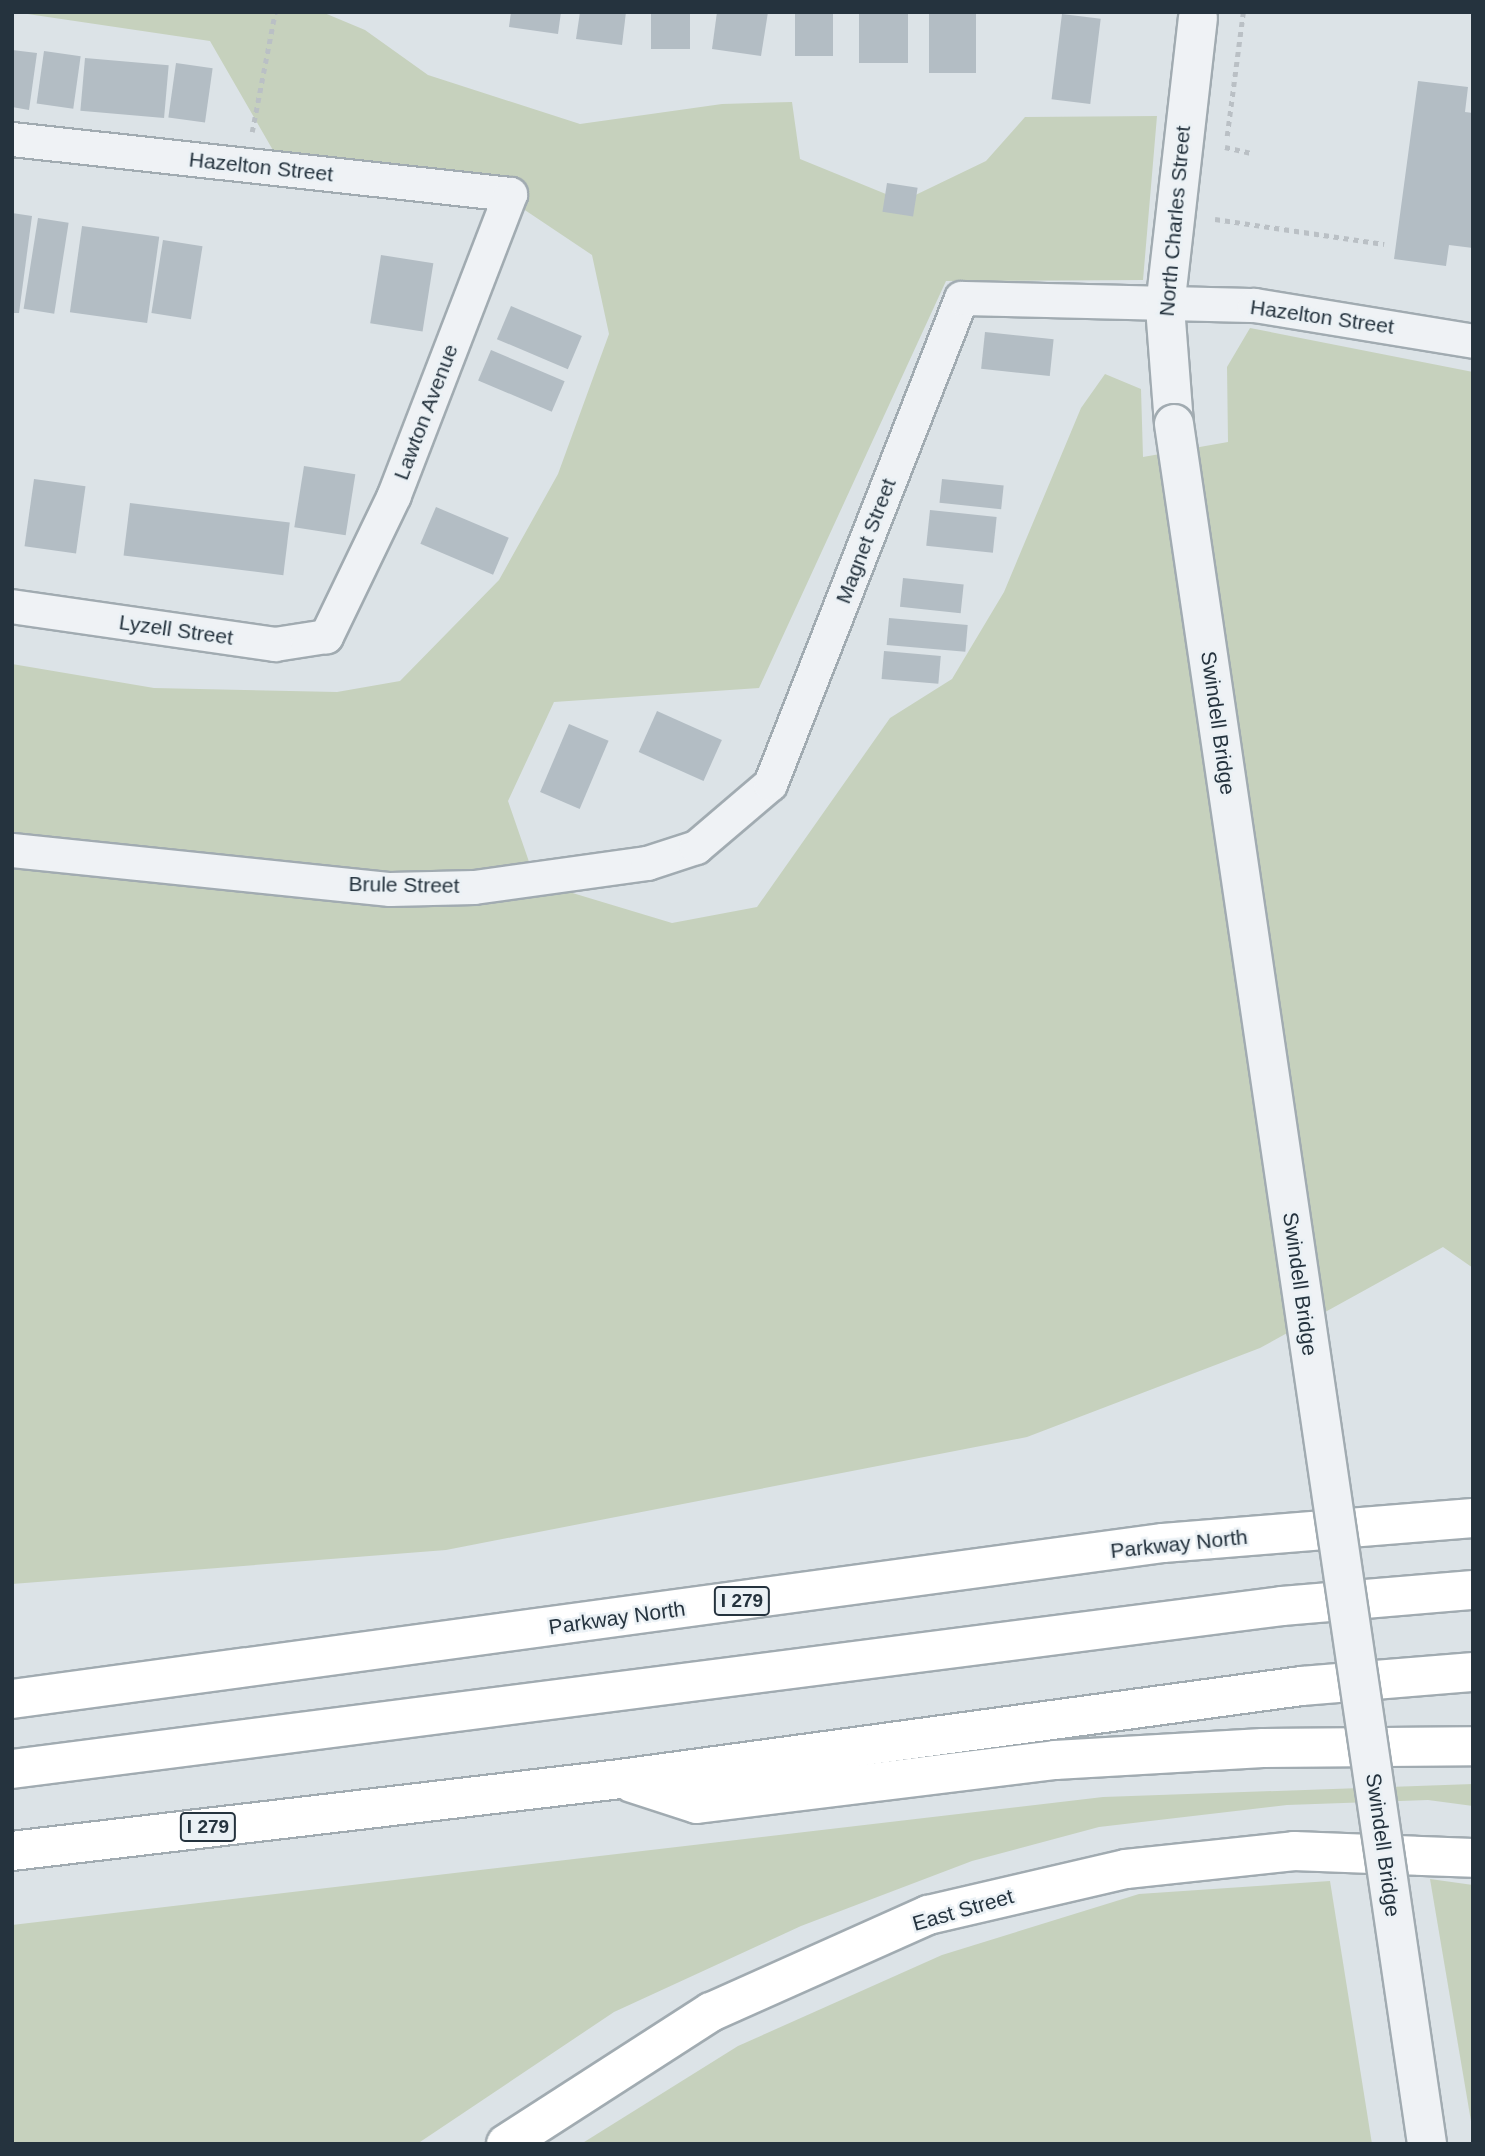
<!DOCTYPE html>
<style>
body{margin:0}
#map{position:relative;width:1485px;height:2156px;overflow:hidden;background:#dce3e7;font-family:Helvetica,sans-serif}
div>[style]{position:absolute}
.green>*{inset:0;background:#c6d1bd}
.building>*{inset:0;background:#b3bdc4;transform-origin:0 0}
.path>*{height:4.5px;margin-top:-2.25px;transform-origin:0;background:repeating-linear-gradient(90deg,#bac0c5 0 5px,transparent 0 10px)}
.roads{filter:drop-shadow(2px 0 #a1abb1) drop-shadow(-2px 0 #a1abb1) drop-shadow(0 2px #a1abb1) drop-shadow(0 -2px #a1abb1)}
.minor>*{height:33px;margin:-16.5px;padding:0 16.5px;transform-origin:16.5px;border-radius:16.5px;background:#eff2f5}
.tertiary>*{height:38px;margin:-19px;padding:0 19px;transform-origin:19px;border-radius:19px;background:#eff2f5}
.secondary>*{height:38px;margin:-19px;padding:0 19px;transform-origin:19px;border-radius:19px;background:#fff}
.motorway>*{height:38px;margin:-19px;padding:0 19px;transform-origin:19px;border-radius:19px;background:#fff}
.bridges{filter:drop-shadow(2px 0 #a1abb1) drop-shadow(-2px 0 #a1abb1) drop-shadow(0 2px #a1abb1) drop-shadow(0 -2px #a1abb1)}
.tertiary-bridge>*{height:38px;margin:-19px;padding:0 19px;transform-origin:19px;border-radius:19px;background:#eff2f5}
span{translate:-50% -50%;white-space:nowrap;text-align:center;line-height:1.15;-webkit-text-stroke:5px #ebf1f5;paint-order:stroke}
.shield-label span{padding:2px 5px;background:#ebf1f5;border:2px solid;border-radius:5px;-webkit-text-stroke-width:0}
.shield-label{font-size:19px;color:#25333e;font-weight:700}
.street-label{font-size:21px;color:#25333e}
.frame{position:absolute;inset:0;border:14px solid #25333e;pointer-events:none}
</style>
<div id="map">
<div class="green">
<i style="clip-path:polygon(14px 12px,322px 12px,365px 30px,428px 75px,580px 124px,722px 104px,792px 102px,800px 159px,903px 201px,986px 161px,1025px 117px,1157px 116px,1143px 280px,946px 281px,759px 688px,554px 702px,508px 801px,536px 882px,672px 923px,757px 907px,890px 718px,952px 679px,1004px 592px,1081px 408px,1105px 374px,1141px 389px,1143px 457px,1228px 442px,1227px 367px,1250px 328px,1473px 372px,1473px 1268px,1443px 1247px,1260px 1348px,1027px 1437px,446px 1550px,12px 1584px,12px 664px,154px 688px,337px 692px,400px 681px,499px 580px,558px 474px,609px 334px,592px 255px,474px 176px,274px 152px,210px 41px)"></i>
<i style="clip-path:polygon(1473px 1784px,1473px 1806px,1428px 1800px,1287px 1805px,1099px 1827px,972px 1861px,801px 1926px,614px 2012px,417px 2144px,12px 2144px,12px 1925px,1103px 1797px)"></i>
<i style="clip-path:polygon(1430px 1879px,1473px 1885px,1473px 2133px)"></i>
<i style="clip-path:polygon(1330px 1881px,1372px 2144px,581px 2144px,738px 2046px,942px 1955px,1139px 1894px)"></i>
</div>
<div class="building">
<i style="clip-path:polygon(511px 12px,561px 12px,558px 34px,509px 27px)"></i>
<i style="clip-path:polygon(580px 12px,626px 12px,622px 45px,576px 39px)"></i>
<i style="left:651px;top:12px;width:39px;height:37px"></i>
<i style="clip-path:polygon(717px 12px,768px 12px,761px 56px,712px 49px)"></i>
<i style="left:795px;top:12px;width:38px;height:44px"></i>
<i style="left:859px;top:12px;width:49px;height:51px"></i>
<i style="left:929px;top:12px;width:47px;height:61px"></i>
<i style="left:1062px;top:14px;width:39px;height:86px;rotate:7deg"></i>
<i style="clip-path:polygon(12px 50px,37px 53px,29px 110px,12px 107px)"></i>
<i style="left:44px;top:51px;width:37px;height:53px;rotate:8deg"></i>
<i style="left:85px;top:58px;width:84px;height:53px;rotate:5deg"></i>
<i style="left:176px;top:63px;width:37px;height:55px;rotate:8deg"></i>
<i style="clip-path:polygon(1418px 81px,1468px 87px,1465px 112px,1473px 113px,1473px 248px,1449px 245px,1446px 266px,1394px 259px)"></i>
<i style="left:887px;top:183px;width:31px;height:29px;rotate:9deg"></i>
<i style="clip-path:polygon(12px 213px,32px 216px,19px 313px,12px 313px)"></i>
<i style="left:38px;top:218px;width:31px;height:92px;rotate:9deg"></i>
<i style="left:82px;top:226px;width:78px;height:87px;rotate:8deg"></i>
<i style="left:163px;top:240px;width:40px;height:74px;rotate:9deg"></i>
<i style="left:381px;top:255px;width:53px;height:69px;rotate:9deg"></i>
<i style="left:511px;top:306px;width:77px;height:36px;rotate:23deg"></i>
<i style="left:985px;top:332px;width:69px;height:37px;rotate:6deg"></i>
<i style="left:491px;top:350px;width:80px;height:33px;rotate:23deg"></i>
<i style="left:304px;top:466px;width:52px;height:62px;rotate:9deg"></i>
<i style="left:34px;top:479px;width:52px;height:68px;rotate:8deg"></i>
<i style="left:942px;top:479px;width:62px;height:24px;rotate:6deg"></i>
<i style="left:130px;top:503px;width:161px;height:53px;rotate:7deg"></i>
<i style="left:436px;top:507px;width:79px;height:40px;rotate:23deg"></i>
<i style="left:930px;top:510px;width:67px;height:36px;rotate:6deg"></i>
<i style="left:903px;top:578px;width:61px;height:29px;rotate:6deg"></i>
<i style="left:889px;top:618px;width:79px;height:27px;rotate:5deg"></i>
<i style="left:884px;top:651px;width:57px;height:28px;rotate:5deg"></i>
<i style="left:657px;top:711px;width:71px;height:45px;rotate:24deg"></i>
<i style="left:569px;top:724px;width:43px;height:74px;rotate:23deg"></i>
</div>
<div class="path">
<i style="left:252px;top:132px;width:122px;rotate:-79.1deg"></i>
<i style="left:1227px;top:136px;width:125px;rotate:-82.6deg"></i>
<i style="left:1225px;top:147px;width:28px;rotate:13deg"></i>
<i style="left:1215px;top:219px;width:171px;rotate:8.4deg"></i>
</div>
<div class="roads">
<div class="minor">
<i style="left:12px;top:139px;width:501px;rotate:6.3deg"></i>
<i style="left:510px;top:194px;width:323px;rotate:111.1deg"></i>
<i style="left:394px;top:495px;width:157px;rotate:115.7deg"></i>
<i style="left:326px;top:636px;width:52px;rotate:171.1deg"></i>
<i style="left:275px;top:644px;width:266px;rotate:-171.8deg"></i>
<i style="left:12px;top:850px;width:380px;rotate:5.9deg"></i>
<i style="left:390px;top:889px;width:84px;rotate:-1.4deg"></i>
<i style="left:474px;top:887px;width:175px;rotate:-7.9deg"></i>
<i style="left:647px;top:863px;width:52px;rotate:-18.1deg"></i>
<i style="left:696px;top:847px;width:97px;rotate:-40.4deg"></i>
<i style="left:770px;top:784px;width:522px;rotate:-68.54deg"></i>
<i style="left:961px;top:298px;width:293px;rotate:1.4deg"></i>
<i style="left:1254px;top:305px;width:222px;rotate:9.3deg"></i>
</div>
<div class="tertiary">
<i style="left:1174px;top:424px;width:117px;rotate:-94.4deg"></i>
<i style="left:1165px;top:307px;width:291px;rotate:-83.5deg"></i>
</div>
<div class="secondary">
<i style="left:506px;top:2144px;width:244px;rotate:-32.8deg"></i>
<i style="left:711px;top:2012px;width:238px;rotate:-24.1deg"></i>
<i style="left:928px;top:1915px;width:203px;rotate:-13.1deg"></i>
<i style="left:1126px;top:1869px;width:169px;rotate:-6.1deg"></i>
<i style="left:1294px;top:1851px;width:179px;rotate:2.2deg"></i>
</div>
<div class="motorway">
<i style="left:12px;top:1699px;width:1162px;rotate:-7.72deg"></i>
<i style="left:1163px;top:1543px;width:311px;rotate:-4.6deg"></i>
<i style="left:12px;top:1769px;width:1280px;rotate:-7.31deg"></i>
<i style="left:1282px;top:1606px;width:192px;rotate:-4.8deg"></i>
<i style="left:632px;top:1783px;width:68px;rotate:17.9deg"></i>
<i style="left:697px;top:1804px;width:361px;rotate:-7deg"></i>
<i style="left:1055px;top:1760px;width:208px;rotate:-3.3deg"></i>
<i style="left:1263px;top:1748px;width:210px;rotate:-0.5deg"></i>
<i style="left:12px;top:1851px;width:612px;rotate:-6.75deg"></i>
<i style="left:620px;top:1779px;width:688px;rotate:-7.77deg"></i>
<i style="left:1302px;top:1686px;width:172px;rotate:-4.7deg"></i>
</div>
</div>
<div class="bridges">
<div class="tertiary-bridge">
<i style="left:1174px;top:424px;width:1739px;rotate:81.63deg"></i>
</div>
</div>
<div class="shield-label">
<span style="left:742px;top:1601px">I 279</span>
<span style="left:208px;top:1827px">I 279</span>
</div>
<div class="street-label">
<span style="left:261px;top:167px;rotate:6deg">Hazelton Street</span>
<span style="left:1175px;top:221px;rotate:-85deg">North Charles Street</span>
<span style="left:1322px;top:317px;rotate:8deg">Hazelton Street</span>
<span style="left:426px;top:412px;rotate:-69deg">Lawton Avenue</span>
<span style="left:866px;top:541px;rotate:-69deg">Magnet Street</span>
<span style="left:176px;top:630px;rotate:8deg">Lyzell Street</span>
<span style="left:1218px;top:723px;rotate:82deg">Swindell Bridge</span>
<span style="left:404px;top:885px;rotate:1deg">Brule Street</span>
<span style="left:1300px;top:1284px;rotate:82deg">Swindell Bridge</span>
<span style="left:1179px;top:1544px;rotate:-6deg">Parkway North</span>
<span style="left:617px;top:1618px;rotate:-8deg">Parkway North</span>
<span style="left:1383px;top:1845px;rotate:82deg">Swindell Bridge</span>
<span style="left:963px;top:1910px;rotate:-16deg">East Street</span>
</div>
<div class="frame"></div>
</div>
